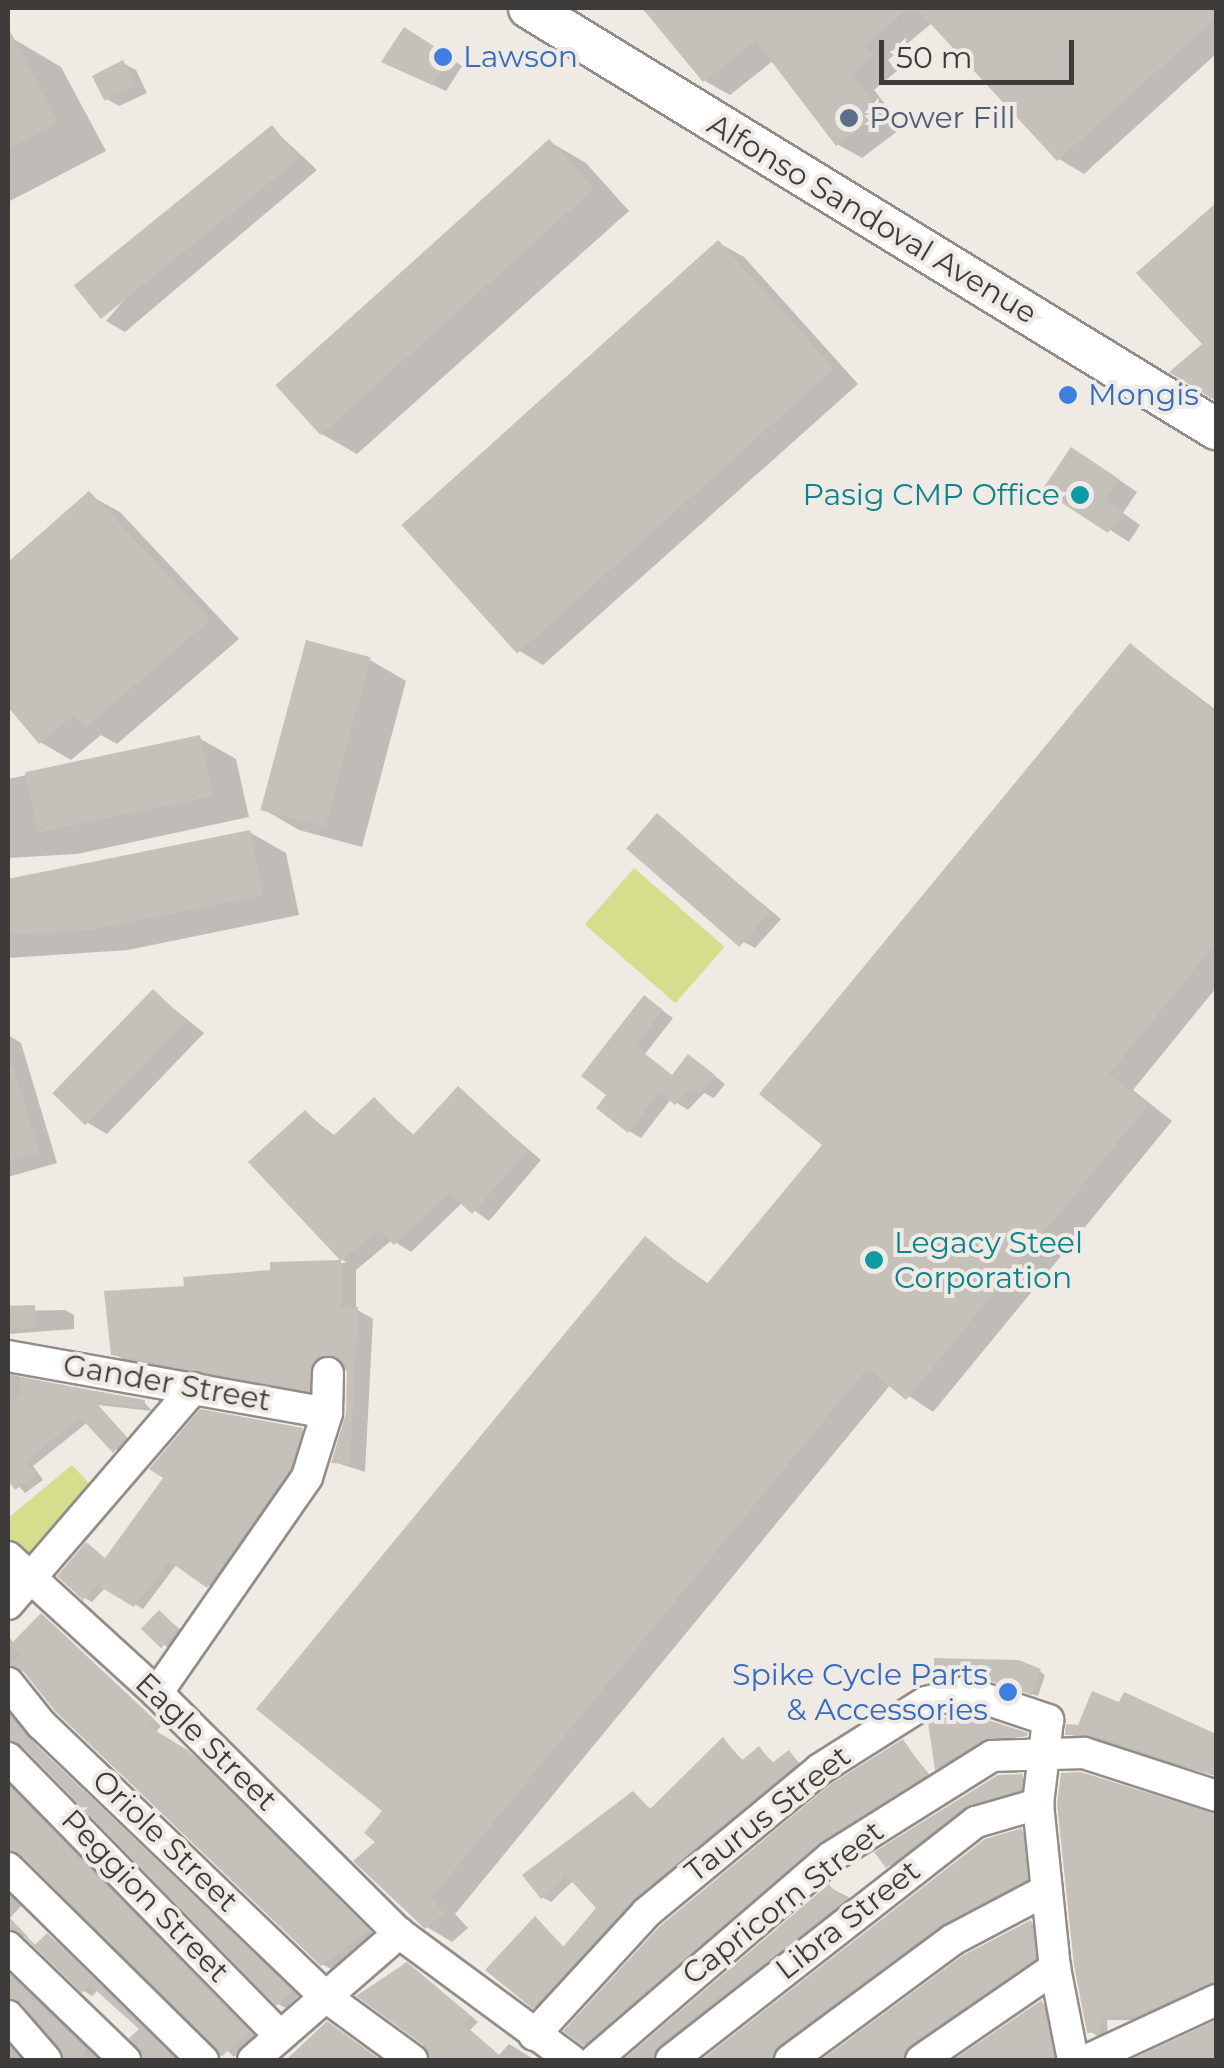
<!DOCTYPE html>
<style>
body{margin:0}
#map{position:relative;width:1224px;height:2068px;overflow:hidden;background:#efeae4;font-family:Montserrat,sans-serif}
div>[style]{position:absolute}
.green>*{inset:0;background:#d6de8d;transform-origin:0 0}
.shadow>*{inset:0;background:#0003;transform-origin:0 0}
.building>*{inset:0;background:#c6c0bb;transform-origin:0 0}
.roads{filter:drop-shadow(2px 0 #928d88) drop-shadow(-2px 0 #928d88) drop-shadow(0 2px #928d88) drop-shadow(0 -2px #928d88)}
.street>*{height:30px;margin:-15px;padding:0 15px;transform-origin:15px;border-radius:15px;background:#fff}
.secondary>*{height:40px;margin:-20px;padding:0 20px;transform-origin:20px;border-radius:20px;background:#fff}
.dots>*{width:28px;height:28px;translate:-50% -50%;box-sizing:border-box;border:5px solid #efeae4;border-radius:50%}
span{translate:-50% -50%;white-space:nowrap;text-align:center;line-height:1.15;-webkit-text-stroke:8px #efeae4;paint-order:stroke}
.shop-label{font-size:30px;color:#366cbe}
.left{translate:0 -50%;text-align:left}
.right{translate:-100% -50%;text-align:right}
.service-label{font-size:30px;color:#4e5e75}
.street-label{font-size:30px;color:#3e3c3a}
.culture-label{font-size:30px;color:#0d838f}
.frame{position:absolute;inset:0;border:10px solid #3e3c3a;pointer-events:none}
.scale{position:absolute;left:879px;top:40px;width:195px;height:45px;box-sizing:border-box;border:5px solid #3e3c3a;border-top:0;padding-left:12px;font-size:30px;line-height:35px;white-space:nowrap;color:#3e3c3a;-webkit-text-stroke:8px #efeae4;paint-order:stroke}
</style>
<div id="map">
<div class="green">
<i style="left:634px;top:868px;width:120px;height:75px;rotate:41deg"></i>
<i style="clip-path:polygon(72px 1465px,97px 1492px,25px 1562px,8px 1541px,8px 1518px)"></i>
</div>
<div class="shadow">
<i style="clip-path:polygon(653px 8px,1216px 8px,1216px 54px,1084px 174px,1059px 159px,933px 22px,888px 60px,897px 71px,874px 90px,903px 127px,862px 158px,837px 144px,774px 60px,730px 95px,705px 81px,648px 11px)"></i>
<i style="clip-path:polygon(417px 37px,462px 66px,446px 91px,397px 68px)"></i>
<i style="clip-path:polygon(12px 38px,61px 67px,106px 151px,8px 202px)"></i>
<i style="clip-path:polygon(123px 63px,136px 70px,147px 93px,119px 106px,107px 99px)"></i>
<i style="clip-path:polygon(272px 128px,317px 170px,125px 332px,106px 321px)"></i>
<i style="clip-path:polygon(550px 142px,586px 163px,629px 211px,357px 454px,320px 433px)"></i>
<i style="clip-path:polygon(1216px 206px,1216px 399px,1173px 372px,1206px 344px,1140px 274px)"></i>
<i style="clip-path:polygon(719px 243px,744px 257px,858px 384px,543px 665px,518px 650px)"></i>
<i style="clip-path:polygon(1091px 461px,1137px 492px,1123px 513px,1140px 525px,1129px 542px,1046px 489px)"></i>
<i style="clip-path:polygon(89px 495px,120px 512px,239px 639px,117px 744px,101px 735px,71px 760px,40px 742px,8px 703px,8px 566px)"></i>
<i style="clip-path:polygon(1131px 646px,1216px 710px,1216px 988px,1133px 1090px,1172px 1121px,933px 1412px,891px 1384px,455px 1914px,468px 1928px,452px 1942px,427px 1927px,379px 1842px,386px 1811px,645px 1239px,710px 1285px,825px 1145px)"></i>
<i style="clip-path:polygon(370px 660px,406px 681px,362px 847px,299px 830px,263px 809px)"></i>
<i style="clip-path:polygon(199px 738px,236px 759px,249px 817px,77px 854px,8px 858px,8px 779px)"></i>
<i style="clip-path:polygon(657px 816px,781px 919px,755px 948px,742px 941px)"></i>
<i style="clip-path:polygon(249px 832px,286px 853px,299px 915px,128px 950px,8px 958px,8px 879px)"></i>
<i style="clip-path:polygon(153px 992px,204px 1033px,107px 1134px,88px 1123px)"></i>
<i style="clip-path:polygon(645px 998px,673px 1018px,645px 1054px,674px 1077px,700px 1064px,725px 1084px,714px 1098px,704px 1093px,688px 1110px,671px 1099px,641px 1138px,629px 1131px,610px 1094px)"></i>
<i style="clip-path:polygon(8px 1035px,21px 1043px,57px 1163px,8px 1177px)"></i>
<i style="clip-path:polygon(458px 1089px,541px 1160px,489px 1221px,463px 1202px,411px 1252px,392px 1240px,356px 1270px,356px 1309px,373px 1319px,365px 1472px,334px 1462px,348px 1414px,349px 1372px,342px 1363px,328px 1371px,324px 1398px,130px 1363px,114px 1354px,187px 1288px,272px 1272px,272px 1264px,346px 1263px,252px 1162px,306px 1113px,336px 1137px,374px 1100px,415px 1136px)"></i>
<i style="clip-path:polygon(65px 1310px,74px 1315px,74px 1329px,8px 1334px,8px 1311px)"></i>
<i style="clip-path:polygon(8px 1374px,144px 1402px,152px 1411px,98px 1405px,133px 1444px,123px 1456px,88px 1422px,33px 1466px,43px 1480px,25px 1493px,8px 1474px)"></i>
<i style="clip-path:polygon(302px 1430px,309px 1434px,297px 1473px,216px 1590px,177px 1564px,143px 1609px,106px 1587px,92px 1602px,85px 1598px,107px 1560px)"></i>
<i style="left:160px;top:1613px;width:38px;height:22px;rotate:39deg"></i>
<i style="clip-path:polygon(42px 1616px,161px 1726px,155px 1733px,198px 1759px,376px 1936px,331px 1969px,322px 1964px,25px 1671px,8px 1672px,8px 1635px,14px 1644px)"></i>
<i style="clip-path:polygon(936px 1661px,1039px 1671px,1045px 1675px,1038px 1696px,977px 1676px,942px 1682px)"></i>
<i style="clip-path:polygon(8px 1709px,36px 1745px,299px 1996px,286px 2008px,278px 2004px,27px 1747px,8px 1747px)"></i>
<i style="clip-path:polygon(964px 1714px,1027px 1736px,989px 1741px,942px 1771px,937px 1768px)"></i>
<i style="clip-path:polygon(1177px 1723px,1216px 1738px,1216px 1776px,1068px 1734px)"></i>
<i style="clip-path:polygon(724px 1740px,744px 1762px,759px 1749px,775px 1764px,789px 1753px,805px 1768px,543px 2011px,534px 2006px,536px 1919px,565px 1948px,600px 1908px,574px 1880px,551px 1902px,542px 1897px,633px 1794px,652px 1810px)"></i>
<i style="clip-path:polygon(903px 1742px,933px 1779px,592px 2048px,584px 2044px)"></i>
<i style="clip-path:polygon(1022px 1776px,1031px 1781px,1030px 1794px,897px 1872px,878px 1853px)"></i>
<i style="clip-path:polygon(8px 1783px,256px 2037px,234px 2057px,27px 1857px,8px 1857px)"></i>
<i style="clip-path:polygon(1216px 1815px,1216px 1989px,1146px 2020px,1107px 2020px,1108px 2036px,1098px 2036px,1089px 2031px)"></i>
<i style="clip-path:polygon(1021px 1831px,1030px 1836px,1035px 1884px,782px 2060px,702px 2060px,986px 1841px)"></i>
<i style="clip-path:polygon(829px 1887px,854px 1900px,666px 2060px,623px 2060px)"></i>
<i style="clip-path:polygon(8px 1891px,21px 1906px,10px 1918px,28px 1937px,8px 1936px)"></i>
<i style="clip-path:polygon(1031px 1922px,1039px 1927px,1043px 1964px,913px 2060px,825px 2060px,963px 1958px)"></i>
<i style="clip-path:polygon(48px 1936px,56px 1941px,178px 2060px,143px 2060px,132px 2038px,142px 2028px,99px 1989px,92px 1996px,84px 1991px)"></i>
<i style="clip-path:polygon(416px 1970px,478px 2022px,470px 2030px,499px 2055px,509px 2044px,535px 2060px,433px 2060px)"></i>
<i style="clip-path:polygon(8px 1972px,102px 2060px,62px 2060px,63px 2048px,21px 2002px,8px 2006px)"></i>
<i style="clip-path:polygon(1042px 2003px,1050px 2007px,1060px 2060px,958px 2060px)"></i>
<i style="clip-path:polygon(1216px 2023px,1216px 2060px,1139px 2060px)"></i>
<i style="clip-path:polygon(8px 2042px,25px 2060px,8px 2060px)"></i>
</div>
<div class="building">
<i style="clip-path:polygon(642px 8px,909px 8px,864px 45px,873px 56px,851px 74px,880px 111px,836px 146px,756px 41px,703px 82px)"></i>
<i style="clip-path:polygon(916px 8px,1216px 8px,1216px 18px,1057px 161px)"></i>
<i style="clip-path:polygon(8px 27px,58px 123px,8px 149px)"></i>
<i style="clip-path:polygon(404px 27px,451px 57px,432px 85px,381px 62px)"></i>
<i style="left:123px;top:60px;width:28px;height:35px;rotate:63deg"></i>
<i style="left:272px;top:125px;width:43px;height:255px;rotate:51deg"></i>
<i style="left:549px;top:139px;width:67px;height:368px;rotate:48deg"></i>
<i style="clip-path:polygon(1216px 203px,1216px 401px,1169px 372px,1202px 344px,1136px 273px)"></i>
<i style="left:718px;top:240px;width:173px;height:426px;rotate:48deg"></i>
<i style="clip-path:polygon(1071px 447px,1119px 479px,1105px 501px,1123px 512px,1108px 533px,1042px 490px)"></i>
<i style="clip-path:polygon(89px 491px,210px 620px,85px 728px,74px 715px,39px 744px,8px 707px,8px 562px)"></i>
<i style="left:306px;top:640px;width:67px;height:176px;rotate:15deg"></i>
<i style="clip-path:polygon(1130px 643px,1216px 713px,1216px 943px,1109px 1074px,1148px 1105px,906px 1400px,867px 1368px,431px 1898px,444px 1913px,425px 1929px,353px 1861px,375px 1842px,364px 1833px,382px 1811px,256px 1709px,645px 1236px,706px 1285px,822px 1145px,759px 1094px)"></i>
<i style="left:200px;top:735px;width:62px;height:179px;rotate:78deg"></i>
<i style="left:657px;top:813px;width:150px;height:47px;rotate:41deg"></i>
<i style="clip-path:polygon(250px 830px,263px 895px,90px 930px,8px 935px,8px 879px)"></i>
<i style="left:153px;top:989px;width:46px;height:145px;rotate:44deg"></i>
<i style="clip-path:polygon(644px 995px,663px 1010px,635px 1046px,672px 1075px,688px 1054px,715px 1075px,700px 1094px,691px 1087px,675px 1105px,659px 1092px,628px 1133px,596px 1108px,606px 1095px,581px 1076px)"></i>
<i style="clip-path:polygon(13px 1065px,39px 1152px,8px 1162px,8px 1066px)"></i>
<i style="clip-path:polygon(458px 1086px,528px 1150px,472px 1214px,449px 1193px,394px 1245px,378px 1230px,341px 1261px,341px 1307px,358px 1307px,350px 1464px,331px 1463px,346px 1413px,347px 1372px,337px 1357px,313px 1362px,309px 1391px,111px 1355px,104px 1291px,184px 1286px,183px 1277px,270px 1270px,270px 1262px,340px 1260px,248px 1162px,305px 1110px,332px 1137px,374px 1097px,412px 1136px)"></i>
<i style="left:35px;top:1305px;width:23px;height:25px;rotate:88deg"></i>
<i style="clip-path:polygon(20px 1377px,145px 1400px,144px 1408px,94px 1402px,126px 1438px,113px 1453px,80px 1417px,26px 1461px,36px 1475px,15px 1490px,8px 1480px,8px 1402px,20px 1397px)"></i>
<i style="clip-path:polygon(200px 1409px,303px 1428px,290px 1469px,207px 1588px,169px 1561px,134px 1607px,97px 1585px,83px 1600px,57px 1576px,86px 1542px,105px 1558px,163px 1478px,149px 1469px)"></i>
<i style="left:159px;top:1610px;width:28px;height:26px;rotate:44deg"></i>
<i style="clip-path:polygon(41px 1613px,154px 1719px,148px 1726px,189px 1751px,370px 1930px,321px 1966px,55px 1711px,23px 1671px,9px 1665px,21px 1655px,10px 1645px)"></i>
<i style="clip-path:polygon(934px 1658px,1019px 1660px,1041px 1669px,1032px 1695px,970px 1674px,934px 1680px)"></i>
<i style="clip-path:polygon(1092px 1691px,1119px 1702px,1124px 1692px,1216px 1734px,1216px 1776px,1090px 1735px,1065px 1735px,1066px 1724px,1078px 1725px)"></i>
<i style="clip-path:polygon(8px 1712px,28px 1738px,292px 1991px,276px 2006px,21px 1745px,8px 1740px)"></i>
<i style="clip-path:polygon(964px 1712px,1028px 1733px,1027px 1736px,983px 1740px,935px 1770px,928px 1723px)"></i>
<i style="clip-path:polygon(723px 1737px,741px 1761px,759px 1746px,772px 1763px,789px 1750px,798px 1762px,634px 1899px,533px 2009px,485px 1970px,535px 1916px,563px 1947px,596px 1908px,566px 1875px,541px 1899px,522px 1875px,633px 1791px,650px 1809px)"></i>
<i style="clip-path:polygon(903px 1739px,927px 1775px,819px 1843px,583px 2046px,563px 2031px,659px 1927px,831px 1784px)"></i>
<i style="clip-path:polygon(1081px 1772px,1216px 1814px,1216px 1981px,1136px 2016px,1100px 2017px,1100px 2032px,1087px 2033px,1074px 1965px,1057px 1804px,1061px 1773px)"></i>
<i style="clip-path:polygon(1023px 1774px,1021px 1789px,965px 1807px,886px 1868px,874px 1852px,998px 1775px)"></i>
<i style="clip-path:polygon(10px 1787px,249px 2032px,221px 2057px,21px 1855px,8px 1850px)"></i>
<i style="clip-path:polygon(1022px 1828px,1027px 1879px,941px 1925px,779px 2045px,771px 2060px,701px 2060px,985px 1839px)"></i>
<i style="clip-path:polygon(829px 1884px,839px 1897px,849px 1897px,659px 2045px,653px 2060px,623px 2060px)"></i>
<i style="clip-path:polygon(8px 1917px,35px 1945px,47px 1933px,177px 2060px,143px 2060px,129px 2038px,139px 2029px,90px 1985px,82px 1993px,21px 1934px,8px 1929px)"></i>
<i style="clip-path:polygon(1031px 1920px,1035px 1959px,910px 2045px,902px 2060px,821px 2060px,962px 1956px)"></i>
<i style="clip-path:polygon(407px 1962px,471px 2016px,463px 2024px,505px 2060px,431px 2060px,423px 2045px,356px 1996px)"></i>
<i style="clip-path:polygon(8px 1973px,87px 2050px,77px 2060px,64px 2060px,22px 2004px,8px 1998px)"></i>
<i style="clip-path:polygon(1042px 2000px,1054px 2060px,953px 2060px)"></i>
<i style="clip-path:polygon(1216px 2020px,1216px 2060px,1130px 2060px)"></i>
<i style="clip-path:polygon(327px 2021px,381px 2060px,286px 2060px)"></i>
</div>
<div class="roads">
<div class="street">
<i style="left:8px;top:1356px;width:324px;rotate:10.1deg"></i>
<i style="left:8px;top:1557px;width:202px;rotate:42.4deg"></i>
<i style="left:157px;top:1693px;width:341px;rotate:44.8deg"></i>
<i style="left:399px;top:1933px;width:214px;rotate:36.4deg"></i>
<i style="left:8px;top:1604px;width:285px;rotate:-49.3deg"></i>
<i style="left:8px;top:1683px;width:53px;rotate:51.2deg"></i>
<i style="left:41px;top:1724px;width:395px;rotate:43.8deg"></i>
<i style="left:326px;top:1997px;width:107px;rotate:36.2deg"></i>
<i style="left:157px;top:1693px;width:263px;rotate:-55.2deg"></i>
<i style="left:307px;top:1477px;width:67px;rotate:-72.6deg"></i>
<i style="left:327px;top:1413px;width:40px;rotate:-88.6deg"></i>
<i style="left:8px;top:1758px;width:389px;rotate:45.6deg"></i>
<i style="left:8px;top:1868px;width:274px;rotate:44.6deg"></i>
<i style="left:8px;top:1947px;width:163px;rotate:44deg"></i>
<i style="left:8px;top:2016px;width:58px;rotate:49.2deg"></i>
<i style="left:534px;top:2035px;width:166px;rotate:-47.4deg"></i>
<i style="left:646px;top:1913px;width:226px;rotate:-39.6deg"></i>
<i style="left:820px;top:1769px;width:125px;rotate:-32.3deg"></i>
<i style="left:926px;top:1702px;width:40px;rotate:-14.4deg"></i>
<i style="left:965px;top:1692px;width:88px;rotate:18.6deg"></i>
<i style="left:1048px;top:1720px;width:85px;rotate:96.8deg"></i>
<i style="left:1038px;top:1804px;width:165px;rotate:84.1deg"></i>
<i style="left:1055px;top:1968px;width:94px;rotate:78.9deg"></i>
<i style="left:253px;top:2060px;width:194px;rotate:-41deg"></i>
<i style="left:595px;top:2060px;width:311px;rotate:-40.7deg"></i>
<i style="left:831px;top:1857px;width:190px;rotate:-32.1deg"></i>
<i style="left:992px;top:1756px;width:92px;rotate:-1.9deg"></i>
<i style="left:1084px;top:1753px;width:139px;rotate:18deg"></i>
<i style="left:671px;top:2060px;width:387px;rotate:-38deg"></i>
<i style="left:976px;top:1822px;width:65px;rotate:-16.2deg"></i>
<i style="left:790px;top:2060px;width:202px;rotate:-36.5deg"></i>
<i style="left:952px;top:1940px;width:107px;rotate:-27.8deg"></i>
<i style="left:921px;top:2060px;width:163px;rotate:-34.5deg"></i>
<i style="left:1087px;top:2060px;width:142px;rotate:-24.9deg"></i>
</div>
<div class="secondary">
<i style="left:529px;top:8px;width:806px;rotate:31.5deg"></i>
</div>
</div>
<div class="dots">
<i style="left:443px;top:57px;background:#3f7fe0"></i>
<i style="left:849px;top:118px;background:#5c6f8a"></i>
<i style="left:1068px;top:395px;background:#3f7fe0"></i>
<i style="left:1080px;top:495px;background:#0f9aa8"></i>
<i style="left:874px;top:1260px;background:#0f9aa8"></i>
<i style="left:1008px;top:1692px;background:#3f7fe0"></i>
</div>
<div class="shop-label">
<span class="left" style="left:463px;top:57px">Lawson</span>
<span class="left" style="left:1088px;top:395px">Mongis</span>
<span class="right" style="left:988px;top:1692px">Spike Cycle Parts<br>&amp; Accessories</span>
</div>
<div class="service-label">
<span class="left" style="left:869px;top:118px">Power Fill</span>
</div>
<div class="street-label">
<span style="left:872px;top:219px;rotate:31deg">Alfonso Sandoval Avenue</span>
<span style="left:167px;top:1383px;rotate:10deg">Gander Street</span>
<span style="left:206px;top:1742px;rotate:44deg">Eagle Street</span>
<span style="left:768px;top:1814px;rotate:-38deg">Taurus Street</span>
<span style="left:165px;top:1841px;rotate:44deg">Oriole Street</span>
<span style="left:145px;top:1896px;rotate:46deg">Peggion Street</span>
<span style="left:783px;top:1903px;rotate:-38deg">Capricorn Street</span>
<span style="left:848px;top:1920px;rotate:-38deg">Libra Street</span>
</div>
<div class="culture-label">
<span class="right" style="left:1060px;top:495px">Pasig CMP Office</span>
<span class="left" style="left:894px;top:1260px">Legacy Steel<br>Corporation</span>
</div>
<div class="frame"></div>
<div class="scale">50 m</div>
</div>
